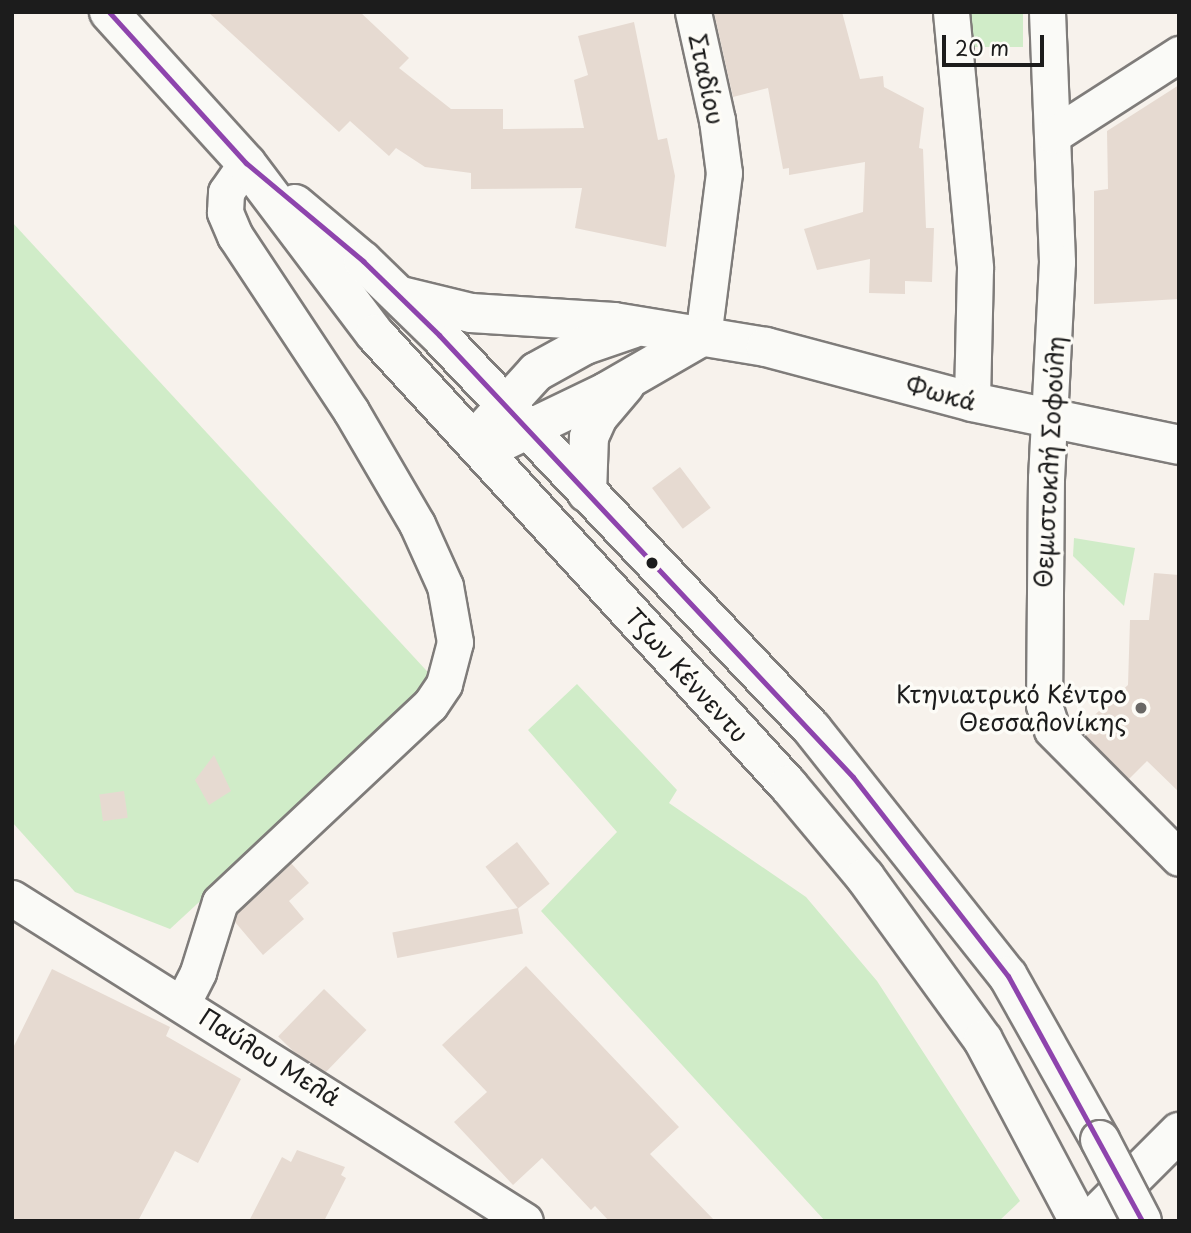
<!DOCTYPE html>
<meta charset="utf-8">
<style>
body{margin:0}
#map{position:relative;width:1191px;height:1233px;overflow:hidden;background:#f7f2ec;font-family:"Playpen Sans",sans-serif}
div>[style]{position:absolute}
.green>*{inset:0;background:#d0ecc8;transform-origin:0 0}
.building>*{inset:0;background:#e6dad1;transform-origin:0 0}
.roads{filter:drop-shadow(2px 0 #7f7c7a) drop-shadow(-2px 0 #7f7c7a) drop-shadow(0 2px #7f7c7a) drop-shadow(0 -2px #7f7c7a)}
.minor>*{height:35px;margin:-17.5px;padding:0 17.5px;transform-origin:17.5px;border-radius:17.5px;background:#fafaf7}
.major>*{height:38px;margin:-19px;padding:0 19px;transform-origin:19px;border-radius:19px;background:#fafaf7}
.highway>*{height:38px;margin:-19px;padding:0 19px;transform-origin:19px;border-radius:19px;background:#fafaf7}
.bridges{filter:drop-shadow(2px 0 #7f7c7a) drop-shadow(-2px 0 #7f7c7a) drop-shadow(0 2px #7f7c7a) drop-shadow(0 -2px #7f7c7a)}
.major-bridge>*{height:38px;margin:-19px;padding:0 19px;transform-origin:19px;border-radius:19px;background:#fafaf7}
.bus-1>*{height:5px;margin:-2.5px;padding:0 2.5px;transform-origin:2.5px;border-radius:2.5px;background:#8e44ad}
.dots>*{width:19px;height:19px;translate:-50% -50%;box-sizing:border-box;border:4px solid #fdfcf7;border-radius:50%}
span{translate:-50% -50%;white-space:nowrap;text-align:center;line-height:1.15;-webkit-text-stroke:7px #fdfcf7;paint-order:stroke}
.street-label{font-size:24px;color:#1c1c1c}
.poi-label{font-size:24px;color:#1c1c1c}
.right{translate:-100% -50%;text-align:right}
.frame{position:absolute;inset:0;border:14px solid #1c1c1c;pointer-events:none}
.scale{position:absolute;left:942px;top:35px;width:102px;height:32px;box-sizing:border-box;border:4px solid #1c1c1c;border-top:0;padding-left:9px;font-size:21px;line-height:24px;white-space:nowrap;color:#1c1c1c;-webkit-text-stroke:5px #fdfcf7;paint-order:stroke}
</style>
<div id="map">
<div class="green">
<i style="left:959px;top:12px;width:64px;height:35px"></i>
<i style="clip-path:polygon(12px 222px,437px 682px,170px 929px,75px 892px,12px 822px)"></i>
<i style="clip-path:polygon(1074px 538px,1135px 548px,1124px 606px,1073px 556px)"></i>
<i style="clip-path:polygon(577px 684px,677px 790px,669px 803px,806px 897px,877px 981px,1020px 1201px,999px 1221px,825px 1221px,541px 911px,617px 832px,528px 730px)"></i>
</div>
<div class="building">
<i style="clip-path:polygon(208px 12px,360px 12px,409px 58px,399px 68px,451px 109px,503px 109px,503px 129px,584px 128px,574px 80px,588px 75px,578px 36px,634px 22px,658px 140px,667px 138px,675px 176px,666px 247px,575px 228px,582px 188px,471px 189px,471px 173px,425px 167px,396px 148px,389px 156px,350px 121px,339px 132px)"></i>
<i style="clip-path:polygon(714px 12px,842px 12px,860px 79px,883px 76px,884px 87px,924px 108px,919px 148px,923px 149px,926px 228px,934px 228px,932px 282px,905px 281px,905px 294px,869px 293px,870px 259px,817px 270px,804px 229px,863px 212px,865px 162px,789px 175px,789px 168px,783px 169px,768px 88px,733px 97px)"></i>
<i style="clip-path:polygon(1179px 85px,1179px 299px,1094px 304px,1094px 191px,1108px 189px,1107px 131px)"></i>
<i style="left:680px;top:467px;width:51px;height:35px;rotate:53deg"></i>
<i style="clip-path:polygon(1154px 573px,1179px 575px,1179px 792px,1147px 761px,1129px 779px,1079px 729px,1128px 685px,1130px 620px,1149px 620px)"></i>
<i style="clip-path:polygon(214px 755px,231px 791px,209px 805px,195px 780px)"></i>
<i style="left:124px;top:791px;width:27px;height:25px;rotate:82deg"></i>
<i style="left:517px;top:842px;width:53px;height:40px;rotate:52deg"></i>
<i style="clip-path:polygon(291px 863px,309px 883px,289px 901px,304px 919px,263px 955px,235px 922px,238px 913px)"></i>
<i style="left:518px;top:908px;width:26px;height:128px;rotate:79deg"></i>
<i style="clip-path:polygon(526px 966px,679px 1127px,650px 1154px,715px 1221px,609px 1221px,595px 1206px,591px 1210px,542px 1158px,513px 1185px,454px 1122px,487px 1092px,442px 1045px)"></i>
<i style="clip-path:polygon(52px 969px,170px 1027px,166px 1036px,241px 1079px,198px 1163px,175px 1151px,138px 1221px,12px 1221px,12px 1050px)"></i>
<i style="left:324px;top:989px;width:59px;height:66px;rotate:44deg"></i>
<i style="clip-path:polygon(297px 1150px,345px 1167px,341px 1175px,346px 1178px,324px 1221px,249px 1221px,282px 1157px,291px 1162px)"></i>
</div>
<div class="roads">
<div class="minor">
<i style="left:693px;top:12px;width:111px;rotate:77.5deg"></i>
<i style="left:717px;top:120px;width:53px;rotate:82.5deg"></i>
<i style="left:724px;top:173px;width:164px;rotate:97.3deg"></i>
<i style="left:951px;top:12px;width:257px;rotate:84.6deg"></i>
<i style="left:975px;top:268px;width:134px;rotate:91.3deg"></i>
<i style="left:1047px;top:12px;width:250px;rotate:87.7deg"></i>
<i style="left:1057px;top:262px;width:216px;rotate:92.9deg"></i>
<i style="left:1046px;top:478px;width:227px;rotate:90.5deg"></i>
<i style="left:1044px;top:705px;width:26px;rotate:72deg"></i>
<i style="left:1052px;top:730px;width:180px;rotate:45.2deg"></i>
<i style="left:1053px;top:135px;width:150px;rotate:-32.7deg"></i>
<i style="left:12px;top:898px;width:606px;rotate:32.2deg"></i>
<i style="left:183px;top:1002px;width:34px;rotate:-63deg"></i>
<i style="left:198px;top:972px;width:73px;rotate:-72.6deg"></i>
<i style="left:220px;top:902px;width:288px;rotate:-43.2deg"></i>
<i style="left:430px;top:705px;width:25px;rotate:-56deg"></i>
<i style="left:444px;top:684px;width:43px;rotate:-75.3deg"></i>
<i style="left:455px;top:642px;width:57px;rotate:-100.1deg"></i>
<i style="left:445px;top:586px;width:68px;rotate:-114.3deg"></i>
<i style="left:417px;top:524px;width:131px;rotate:-120.3deg"></i>
<i style="left:351px;top:411px;width:210px;rotate:-123.5deg"></i>
<i style="left:235px;top:236px;width:26px;rotate:-113deg"></i>
<i style="left:225px;top:212px;width:20px;rotate:-87deg"></i>
<i style="left:226px;top:192px;width:35px;rotate:-55deg"></i>
</div>
<div class="major">
<i style="left:109px;top:12px;width:204px;rotate:47.8deg"></i>
<i style="left:246px;top:163px;width:214px;rotate:53deg"></i>
<i style="left:375px;top:334px;width:612px;rotate:47.52deg"></i>
<i style="left:788px;top:785px;width:120px;rotate:50.1deg"></i>
<i style="left:865px;top:877px;width:201px;rotate:54.1deg"></i>
<i style="left:983px;top:1040px;width:205px;rotate:62.1deg"></i>
<i style="left:295px;top:204px;width:89px;rotate:40deg"></i>
<i style="left:363px;top:261px;width:106px;rotate:44.2deg"></i>
<i style="left:439px;top:335px;width:543px;rotate:46.57deg"></i>
<i style="left:812px;top:729px;width:315px;rotate:51.6deg"></i>
<i style="left:1008px;top:976px;width:188px;rotate:60.7deg"></i>
<i style="left:401px;top:296px;width:72px;rotate:13.7deg"></i>
<i style="left:471px;top:313px;width:143px;rotate:3.6deg"></i>
<i style="left:614px;top:322px;width:154px;rotate:9.3deg"></i>
<i style="left:766px;top:347px;width:213px;rotate:14.9deg"></i>
<i style="left:972px;top:402px;width:211px;rotate:11.7deg"></i>
<i style="left:488px;top:425px;width:72px;rotate:-47.8deg"></i>
<i style="left:536px;top:372px;width:56px;rotate:-28.9deg"></i>
<i style="left:585px;top:345px;width:50px;rotate:-18.8deg"></i>
<i style="left:504px;top:441px;width:113px;rotate:-25.7deg"></i>
<i style="left:606px;top:392px;width:112px;rotate:-30deg"></i>
<i style="left:587px;top:493px;width:56px;rotate:-88deg"></i>
<i style="left:589px;top:437px;width:22px;rotate:-66deg"></i>
<i style="left:598px;top:417px;width:42px;rotate:-49.8deg"></i>
</div>
<div class="highway">
<i style="left:1090px;top:1221px;width:126px;rotate:-45deg"></i>
</div>
</div>
<div class="bridges">
<div class="major-bridge">
<i style="left:1100px;top:1140px;width:91px;rotate:62.6deg"></i>
</div>
</div>
<div class="bus-1">
<i style="left:109px;top:12px;width:204px;rotate:47.8deg"></i>
<i style="left:246px;top:163px;width:153px;rotate:39.9deg"></i>
<i style="left:363px;top:261px;width:106px;rotate:44.2deg"></i>
<i style="left:439px;top:335px;width:606px;rotate:46.87deg"></i>
<i style="left:853px;top:777px;width:252px;rotate:52.1deg"></i>
<i style="left:1008px;top:976px;width:279px;rotate:61.3deg"></i>
</div>
<div class="dots">
<i style="left:652px;top:563px;background:#1c1c1c"></i>
<i style="left:1141px;top:708px;background:#696765"></i>
</div>
<div class="street-label">
<span style="left:707px;top:79px;rotate:78deg">Σταδίου</span>
<span style="left:941px;top:393px;rotate:15deg">Φωκά</span>
<span style="left:1049px;top:462px;rotate:-87deg">Θεμιστοκλή Σοφούλη</span>
<span style="left:687px;top:675px;rotate:48deg">Τζων Κέννεντυ</span>
<span style="left:270px;top:1057px;rotate:32deg">Παύλου Μελά</span>
</div>
<div class="poi-label">
<span class="right" style="left:1127px;top:708px">Κτηνιατρικό Κέντρο<br>Θεσσαλονίκης</span>
</div>
<div class="frame"></div>
<div class="scale">20 m</div>
</div>
